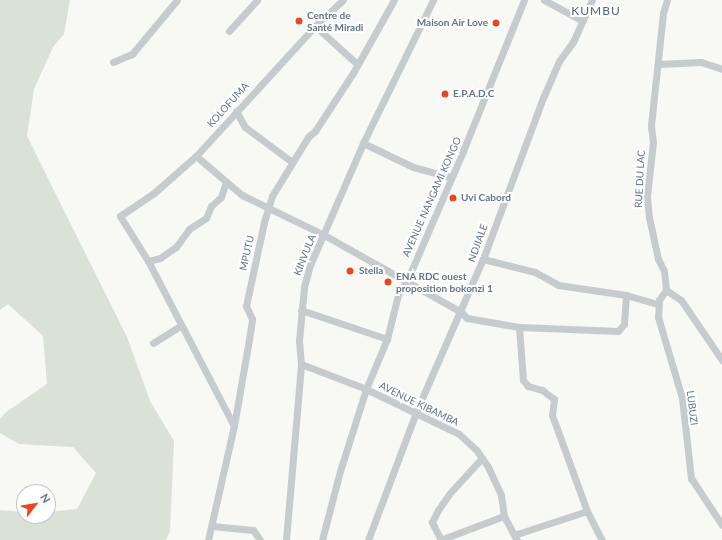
<!DOCTYPE html>
<html>
<head>
<meta charset="utf-8">
<style>
	body { margin:0 }
	#map { position:relative; width:722px; height:540px; overflow:hidden; background:#f8f8f5; font-family:Lato,sans-serif }
	div>[style] { position:absolute }
	.green>* { inset:0; background:#dae1d6 }
	.minor>* { height:7px; margin:-3.5px; padding:0 3.5px; transform-origin:3.5px; border-radius:3.5px; background:#c6cbce }
	.dots>* { width:11px; height:11px; translate:-50% -50%; box-sizing:border-box; border:2px solid #fff; border-radius:50% }
	span { translate:-50% -50%; white-space:nowrap; text-align:center; line-height:1.15; -webkit-text-stroke:4px #fff; paint-order:stroke }
	.poi-label { font-size:10px; color:#617683; font-weight:700 }
	.left { translate:0 -50%; text-align:left }
	.right { translate:-100% -50%; text-align:right }
	.street-label { font-size:10px; color:#617683 }
	.quarter-label { font-size:12px; color:#54636d; letter-spacing:1px }
	.north { position:absolute; left:16px; top:484px; width:40px; height:40px; box-sizing:border-box; background:#fff; border:1px solid #c0c8cd; border-radius:50%; rotate:59deg; font-size:11px; font-weight:700; line-height:16px; text-align:center; color:#617683 }
	.north::after { content:''; display:block; margin:auto; width:14px; height:18px; background:#ef441f; clip-path:polygon(50% 0,100% 100%,50% 72%,0 100%) }
</style>
</head>
<body>
<div id="map">
	<div class="green">
		<i style="clip-path:polygon(0 0,70px 0,64px 34px,53px 47px,34px 89px,27px 136px,127px 337px,150px 401px,174px 441px,170px 531px,166px 540px,0 540px,0 510px,24px 512px,24px 516px,48px 516px,48px 512px,77px 509px,96px 473px,73px 447px,19px 444px,0 433px,0 419px,6px 412px,47px 384px,43px 336px,8px 304px,0 310px)"></i>
	</div>
	<div class="minor">
		<i style="left:544px;top:0;width:44px;rotate:28.3deg"></i>
		<i style="left:667px;top:0;width:14px;rotate:107deg"></i>
		<i style="left:663px;top:13px;width:114px;rotate:96.1deg"></i>
		<i style="left:651px;top:126px;width:16px;rotate:83deg"></i>
		<i style="left:653px;top:142px;width:54px;rotate:96.3deg"></i>
		<i style="left:647px;top:196px;width:21px;rotate:85deg"></i>
		<i style="left:649px;top:217px;width:43px;rotate:77.9deg"></i>
		<i style="left:658px;top:259px;width:13px;rotate:63deg"></i>
		<i style="left:664px;top:271px;width:19px;rotate:84deg"></i>
		<i style="left:666px;top:290px;width:18px;rotate:34deg"></i>
		<i style="left:681px;top:300px;width:73px;rotate:55.7deg"></i>
		<i style="left:315px;top:26px;width:57px;rotate:42.1deg"></i>
		<i style="left:229px;top:31px;width:42px;rotate:-47.9deg"></i>
		<i style="left:113px;top:62px;width:21px;rotate:-23deg"></i>
		<i style="left:132px;top:54px;width:70px;rotate:-50.2deg"></i>
		<i style="left:658px;top:64px;width:43px;rotate:-2.7deg"></i>
		<i style="left:701px;top:62px;width:22px;rotate:18deg"></i>
		<i style="left:236px;top:111px;width:18px;rotate:61deg"></i>
		<i style="left:245px;top:127px;width:59px;rotate:36.7deg"></i>
		<i style="left:363px;top:143px;width:55px;rotate:25.6deg"></i>
		<i style="left:413px;top:167px;width:38px;rotate:15deg"></i>
		<i style="left:196px;top:156px;width:60px;rotate:40.3deg"></i>
		<i style="left:242px;top:195px;width:91px;rotate:26deg"></i>
		<i style="left:324px;top:235px;width:157px;rotate:29.3deg"></i>
		<i style="left:461px;top:312px;width:8px;rotate:45deg"></i>
		<i style="left:467px;top:318px;width:53px;rotate:9.8deg"></i>
		<i style="left:519px;top:327px;width:99px;rotate:2.3deg"></i>
		<i style="left:618px;top:331px;width:9px;rotate:-49deg"></i>
		<i style="left:624px;top:324px;width:29px;rotate:-86deg"></i>
		<i style="left:483px;top:259px;width:54px;rotate:14deg"></i>
		<i style="left:535px;top:272px;width:26px;rotate:29deg"></i>
		<i style="left:558px;top:285px;width:69px;rotate:8.4deg"></i>
		<i style="left:626px;top:295px;width:33px;rotate:16deg"></i>
		<i style="left:148px;top:261px;width:12px;rotate:-14deg"></i>
		<i style="left:160px;top:258px;width:19px;rotate:-35deg"></i>
		<i style="left:176px;top:247px;width:22px;rotate:-54deg"></i>
		<i style="left:189px;top:229px;width:20px;rotate:-33deg"></i>
		<i style="left:206px;top:218px;width:13px;rotate:-67deg"></i>
		<i style="left:211px;top:206px;width:13px;rotate:-42deg"></i>
		<i style="left:221px;top:197px;width:16px;rotate:-72deg"></i>
		<i style="left:666px;top:290px;width:12px;rotate:125deg"></i>
		<i style="left:659px;top:300px;width:17px;rotate:93deg"></i>
		<i style="left:658px;top:317px;width:84px;rotate:73.5deg"></i>
		<i style="left:682px;top:398px;width:81px;rotate:83.6deg"></i>
		<i style="left:691px;top:478px;width:56px;rotate:56.6deg"></i>
		<i style="left:301px;top:310px;width:91px;rotate:18.6deg"></i>
		<i style="left:519px;top:327px;width:53px;rotate:85.7deg"></i>
		<i style="left:523px;top:380px;width:8px;rotate:50deg"></i>
		<i style="left:528px;top:386px;width:15px;rotate:16deg"></i>
		<i style="left:542px;top:390px;width:15px;rotate:37deg"></i>
		<i style="left:554px;top:399px;width:16px;rotate:97deg"></i>
		<i style="left:552px;top:415px;width:102px;rotate:70deg"></i>
		<i style="left:587px;top:511px;width:33px;rotate:63deg"></i>
		<i style="left:153px;top:343px;width:32px;rotate:-32deg"></i>
		<i style="left:301px;top:364px;width:70px;rotate:21deg"></i>
		<i style="left:366px;top:389px;width:103px;rotate:25.8deg"></i>
		<i style="left:459px;top:434px;width:25px;rotate:43deg"></i>
		<i style="left:477px;top:451px;width:19px;rotate:55deg"></i>
		<i style="left:488px;top:467px;width:31px;rotate:65deg"></i>
		<i style="left:501px;top:495px;width:21px;rotate:82deg"></i>
		<i style="left:504px;top:516px;width:27px;rotate:62deg"></i>
		<i style="left:234px;top:426px;width:186px;rotate:-117.5deg"></i>
		<i style="left:148px;top:261px;width:53px;rotate:-121.9deg"></i>
		<i style="left:120px;top:216px;width:41px;rotate:-34.1deg"></i>
		<i style="left:154px;top:193px;width:56px;rotate:-41.4deg"></i>
		<i style="left:196px;top:156px;width:176px;rotate:-47.5deg"></i>
		<i style="left:315px;top:26px;width:38px;rotate:-43deg"></i>
		<i style="left:212px;top:526px;width:41px;rotate:5.6deg"></i>
		<i style="left:253px;top:530px;width:12px;rotate:55deg"></i>
		<i style="left:514px;top:535px;width:77px;rotate:-18.2deg"></i>
		<i style="left:440px;top:538px;width:18px;rotate:-117deg"></i>
		<i style="left:432px;top:522px;width:13px;rotate:-63deg"></i>
		<i style="left:438px;top:510px;width:19px;rotate:-55deg"></i>
		<i style="left:449px;top:494px;width:49px;rotate:-47.5deg"></i>
		<i style="left:208px;top:540px;width:117px;rotate:-77.2deg"></i>
		<i style="left:234px;top:426px;width:88px;rotate:-80.2deg"></i>
		<i style="left:249px;top:339px;width:20px;rotate:-81deg"></i>
		<i style="left:252px;top:319px;width:14px;rotate:-115deg"></i>
		<i style="left:246px;top:306px;width:86px;rotate:-77.9deg"></i>
		<i style="left:264px;top:222px;width:27px;rotate:-73deg"></i>
		<i style="left:272px;top:196px;width:69px;rotate:-58.6deg"></i>
		<i style="left:308px;top:137px;width:9px;rotate:-41deg"></i>
		<i style="left:315px;top:131px;width:69px;rotate:-56.8deg"></i>
		<i style="left:353px;top:73px;width:84px;rotate:-60.7deg"></i>
		<i style="left:286px;top:540px;width:177px;rotate:-85.1deg"></i>
		<i style="left:301px;top:364px;width:23px;rotate:-95deg"></i>
		<i style="left:299px;top:341px;width:54px;rotate:-84.7deg"></i>
		<i style="left:304px;top:287px;width:23px;rotate:-75deg"></i>
		<i style="left:310px;top:265px;width:133px;rotate:-66.5deg"></i>
		<i style="left:363px;top:143px;width:159px;rotate:-63.9deg"></i>
		<i style="left:322px;top:540px;width:71px;rotate:-75.4deg"></i>
		<i style="left:340px;top:471px;width:86px;rotate:-72.4deg"></i>
		<i style="left:366px;top:389px;width:54px;rotate:-67.2deg"></i>
		<i style="left:387px;top:339px;width:49px;rotate:-76deg"></i>
		<i style="left:399px;top:291px;width:11px;rotate:-49deg"></i>
		<i style="left:406px;top:283px;width:144px;rotate:-66.6deg"></i>
		<i style="left:463px;top:151px;width:163px;rotate:-68deg"></i>
		<i style="left:368px;top:540px;width:137px;rotate:-69.4deg"></i>
		<i style="left:416px;top:412px;width:167px;rotate:-66.4deg"></i>
		<i style="left:483px;top:259px;width:172px;rotate:-69.6deg"></i>
		<i style="left:543px;top:98px;width:40px;rotate:-66.6deg"></i>
		<i style="left:559px;top:61px;width:24px;rotate:-54deg"></i>
		<i style="left:573px;top:42px;width:46px;rotate:-65.7deg"></i>
		<i style="left:440px;top:540px;width:68px;rotate:-20.6deg"></i>
	</div>
	<div class="dots">
		<i style="left:299px;top:21px;background:#ef441f"></i>
		<i style="left:496px;top:23px;background:#ef441f"></i>
		<i style="left:445px;top:94px;background:#ef441f"></i>
		<i style="left:453px;top:198px;background:#ef441f"></i>
		<i style="left:350px;top:271px;background:#ef441f"></i>
		<i style="left:388px;top:282px;background:#ef441f"></i>
	</div>
	<div class="poi-label">
		<span class="left" style="left:307px;top:21px">Centre de<br>Santé Miradi</span>
		<span class="right" style="left:488px;top:23px">Maison Air Love</span>
		<span class="left" style="left:453px;top:94px">E.P.A.D.C</span>
		<span class="left" style="left:461px;top:198px">Uvi Cabord</span>
		<span class="left" style="left:359px;top:271px">Stella</span>
		<span class="left" style="left:396px;top:282px">ENA RDC ouest<br>proposition bokonzi 1</span>
	</div>
	<div class="street-label">
		<span style="left:228px;top:105px;rotate:-48deg">KOLOFUMA</span>
		<span style="left:640px;top:179px;rotate:-87deg">RUE DU LAC</span>
		<span style="left:432px;top:197px;rotate:-66deg">AVENUE NANGAMI KONGO</span>
		<span style="left:478px;top:243px;rotate:-70deg">NDJIALE</span>
		<span style="left:247px;top:253px;rotate:-77deg">MPUTU</span>
		<span style="left:305px;top:255px;rotate:-68deg">KINVULA</span>
		<span style="left:419px;top:404px;rotate:26deg">AVENUE KIBAMBA</span>
		<span style="left:692px;top:408px;rotate:83deg">LUBUZI</span>
	</div>
	<div class="quarter-label">
		<span style="left:596px;top:11px">KUMBU</span>
	</div>
	<div class="north">N</div>
</div>
</body>
</html>
